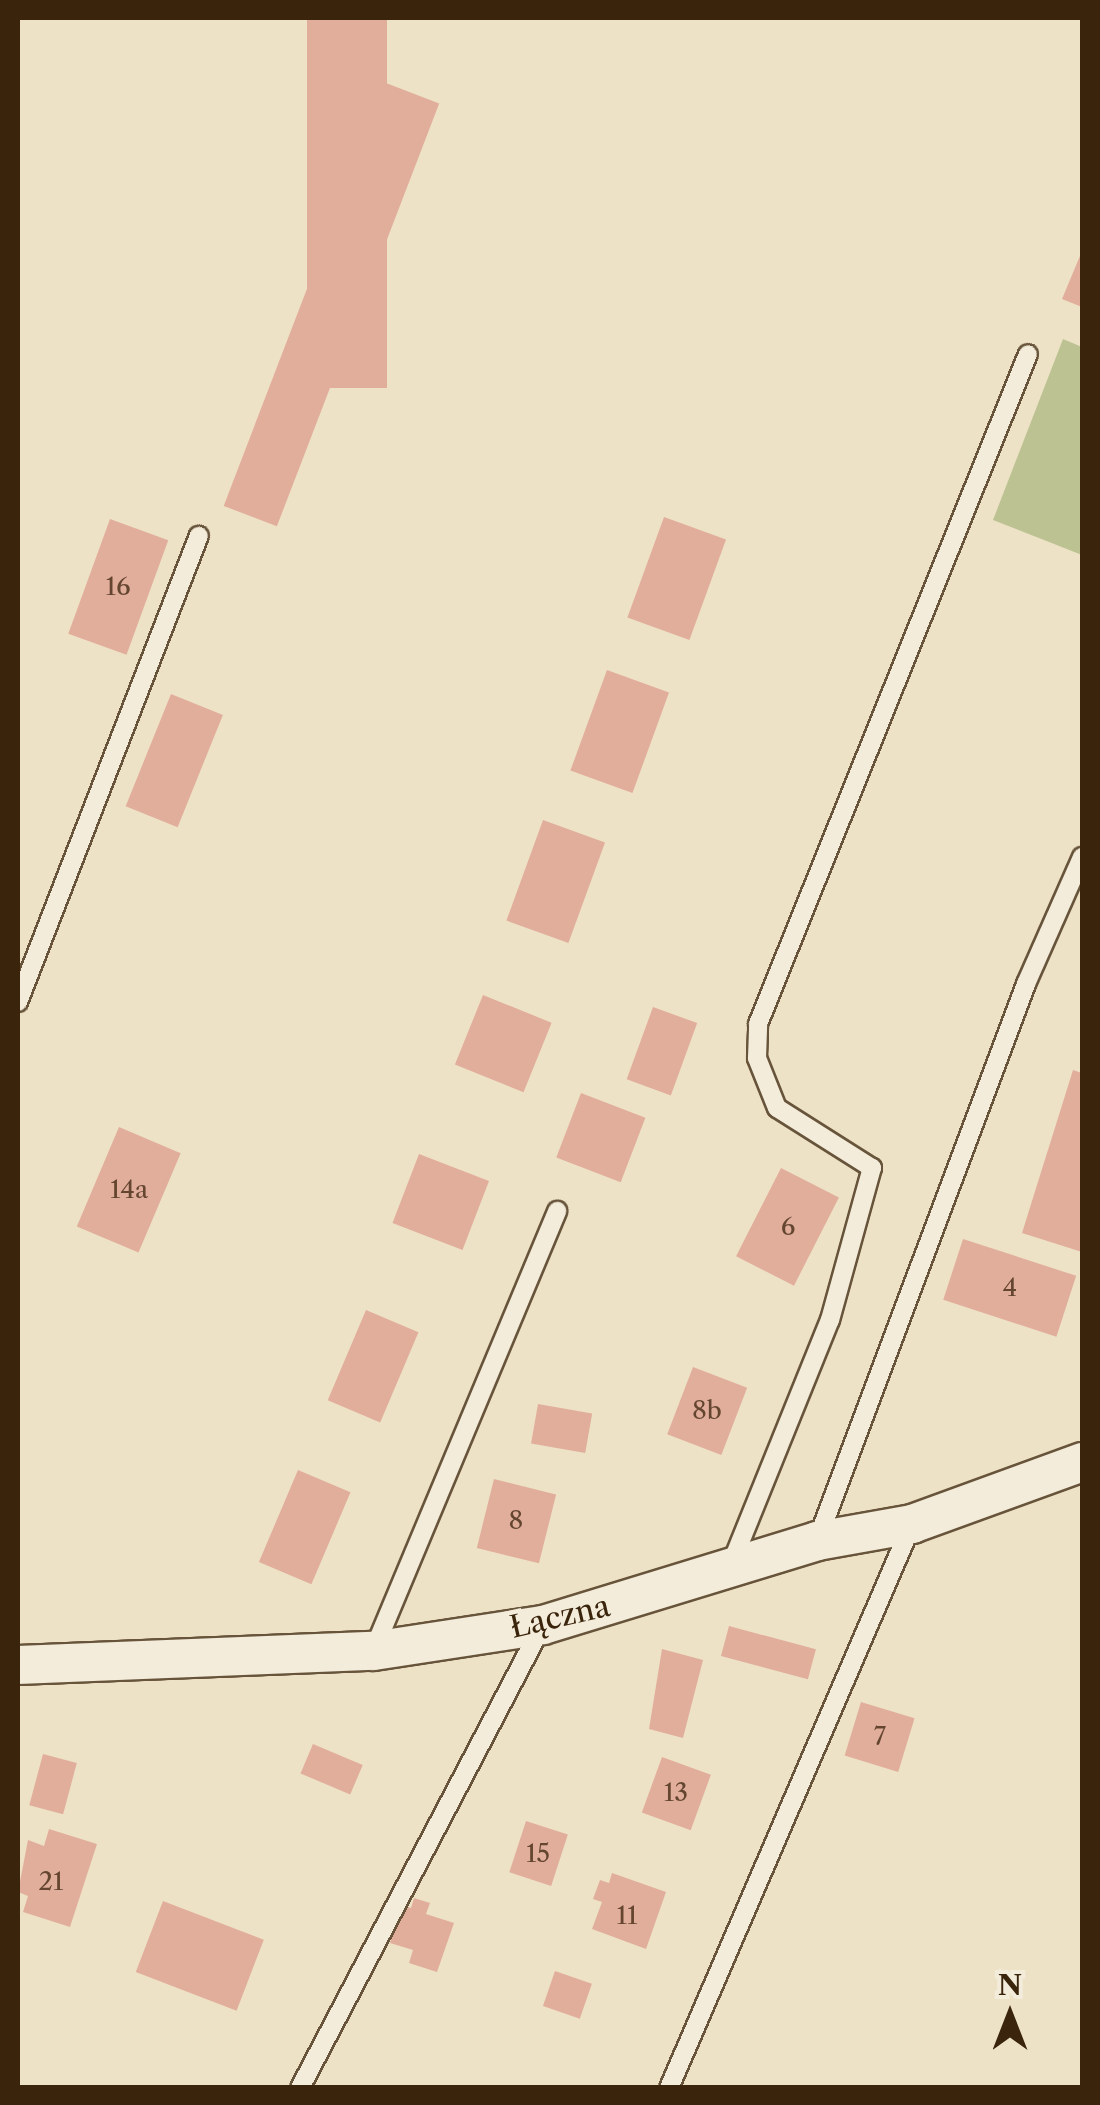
<!DOCTYPE html>
<html>
<head>
<meta charset="utf-8">
<style>
	body { margin:0 }
	#map { position:relative; width:1100px; height:2105px; overflow:hidden; background:#ede2c6; font-family:"Libre Caslon Text",serif }
	div>[style] { position:absolute }
	.green>* { inset:0; background:#bdc292 }
	.building>* { inset:0; background:#e2ae9c; transform-origin:0 0 }
	.roads { filter:drop-shadow(2px 0 #67543a) drop-shadow(-2px 0 #67543a) drop-shadow(0 2px #67543a) drop-shadow(0 -2px #67543a) }
	.service>* { height:18px; margin:-9px; padding:0 9px; transform-origin:9px; border-radius:9px; background:#f3ecda }
	.minor>* { height:38px; margin:-19px; padding:0 19px; transform-origin:19px; border-radius:19px; background:#f3ecda }
	span { translate:-50% -50%; white-space:nowrap; text-align:center; line-height:1.15; -webkit-text-stroke:9px #f3ecda; paint-order:stroke }
	.number-label { font-size:25px; color:#644630 }
	.number-label span { -webkit-text-stroke-width:0 }
	.street-label { font-size:30px; color:#3a240c }
	.frame { position:absolute; inset:0; border:20px solid #3a240c; pointer-events:none }
	.north { position:absolute; left:960px; top:1965px; width:100px; height:100px; -webkit-text-stroke:8px #f3ecda; paint-order:stroke; rotate:0deg; font-size:28px; font-weight:700; line-height:40px; text-align:center; color:#3a240c }
	.north::after { content:''; display:block; margin:auto; width:35px; height:45px; background:#3a240c; clip-path:polygon(50% 0,100% 100%,50% 72%,0 100%) }
</style>
</head>
<body>
<div id="map">
	<div class="green">
		<i style="clip-path:polygon(1063px 339px,1082px 347px,1082px 555px,993px 520px)"></i>
	</div>
	<div class="building">
		<i style="left:307px;top:18px;width:80px;height:370px"></i>
		<i style="left:386px;top:83px;width:57px;height:453px;rotate:21deg"></i>
		<i style="clip-path:polygon(1082px 251px,1082px 307px,1062px 299px)"></i>
		<i style="left:664px;top:517px;width:66px;height:107px;rotate:20deg"></i>
		<i style="left:110px;top:519px;width:62px;height:122px;rotate:20deg"></i>
		<i style="left:607px;top:670px;width:66px;height:107px;rotate:20deg"></i>
		<i style="left:171px;top:694px;width:56px;height:121px;rotate:22deg"></i>
		<i style="left:543px;top:820px;width:66px;height:107px;rotate:20deg"></i>
		<i style="left:483px;top:995px;width:74px;height:75px;rotate:22deg"></i>
		<i style="left:653px;top:1007px;width:47px;height:77px;rotate:20deg"></i>
		<i style="clip-path:polygon(1073px 1070px,1082px 1073px,1082px 1252px,1022px 1233px)"></i>
		<i style="left:581px;top:1093px;width:69px;height:69px;rotate:21deg"></i>
		<i style="left:119px;top:1127px;width:67px;height:108px;rotate:23deg"></i>
		<i style="left:419px;top:1154px;width:75px;height:74px;rotate:21deg"></i>
		<i style="left:781px;top:1168px;width:65px;height:99px;rotate:27deg"></i>
		<i style="left:963px;top:1239px;width:119px;height:64px;rotate:18deg"></i>
		<i style="left:366px;top:1310px;width:57px;height:98px;rotate:23deg"></i>
		<i style="left:693px;top:1367px;width:58px;height:72px;rotate:21deg"></i>
		<i style="left:538px;top:1404px;width:55px;height:40px;rotate:10deg"></i>
		<i style="left:298px;top:1470px;width:57px;height:100px;rotate:23deg"></i>
		<i style="left:494px;top:1479px;width:64px;height:71px;rotate:14deg"></i>
		<i style="left:729px;top:1626px;width:90px;height:31px;rotate:15deg"></i>
		<i style="clip-path:polygon(662px 1649px,703px 1660px,683px 1738px,649px 1729px)"></i>
		<i style="left:861px;top:1702px;width:56px;height:56px;rotate:17deg"></i>
		<i style="left:313px;top:1744px;width:54px;height:32px;rotate:23deg"></i>
		<i style="left:43px;top:1754px;width:35px;height:53px;rotate:15deg"></i>
		<i style="left:662px;top:1757px;width:52px;height:59px;rotate:20deg"></i>
		<i style="left:526px;top:1821px;width:44px;height:54px;rotate:18deg"></i>
		<i style="clip-path:polygon(49px 1829px,97px 1844px,70px 1927px,23px 1912px,28px 1896px,18px 1892px,28px 1840px,44px 1846px)"></i>
		<i style="clip-path:polygon(612px 1873px,666px 1892px,646px 1949px,592px 1929px,602px 1902px,593px 1899px,600px 1880px,609px 1883px)"></i>
		<i style="clip-path:polygon(414px 1898px,430px 1903px,426px 1914px,454px 1923px,437px 1972px,409px 1963px,413px 1950px,390px 1943px,402px 1905px,411px 1908px)"></i>
		<i style="left:163px;top:1901px;width:108px;height:76px;rotate:21deg"></i>
		<i style="left:555px;top:1971px;width:39px;height:37px;rotate:19deg"></i>
	</div>
	<div class="roads">
		<div class="service">
			<i style="left:18px;top:1002px;width:500px;rotate:-68.8deg"></i>
			<i style="left:817px;top:1541px;width:595px;rotate:-69.43deg"></i>
			<i style="left:1026px;top:984px;width:139px;rotate:-66.2deg"></i>
			<i style="left:730px;top:1567px;width:266px;rotate:-68deg"></i>
			<i style="left:830px;top:1320px;width:158px;rotate:-74.6deg"></i>
			<i style="left:872px;top:1168px;width:112px;rotate:-147.7deg"></i>
			<i style="left:777px;top:1108px;width:54px;rotate:-111.8deg"></i>
			<i style="left:757px;top:1058px;width:34px;rotate:-88deg"></i>
			<i style="left:758px;top:1024px;width:722px;rotate:-68.05deg"></i>
			<i style="left:374px;top:1649px;width:475px;rotate:-67.3deg"></i>
			<i style="left:300px;top:2088px;width:519px;rotate:-62.35deg"></i>
			<i style="left:669px;top:2088px;width:614px;rotate:-66.69deg"></i>
		</div>
		<div class="minor">
			<i style="left:18px;top:1665px;width:355px;rotate:-2.3deg"></i>
			<i style="left:373px;top:1651px;width:172px;rotate:-8.7deg"></i>
			<i style="left:543px;top:1625px;width:287px;rotate:-17deg"></i>
			<i style="left:817px;top:1541px;width:97px;rotate:-10.1deg"></i>
			<i style="left:912px;top:1524px;width:181px;rotate:-20deg"></i>
		</div>
	</div>
	<div class="number-label">
		<span style="left:118px;top:587px">16</span>
		<span style="left:129px;top:1190px">14a</span>
		<span style="left:788px;top:1227px">6</span>
		<span style="left:1010px;top:1288px">4</span>
		<span style="left:707px;top:1411px">8b</span>
		<span style="left:516px;top:1521px">8</span>
		<span style="left:880px;top:1737px">7</span>
		<span style="left:676px;top:1793px">13</span>
		<span style="left:538px;top:1854px">15</span>
		<span style="left:51px;top:1882px">21</span>
		<span style="left:627px;top:1916px">11</span>
	</div>
	<div class="street-label">
		<span style="left:560px;top:1617px;rotate:-13deg">Łączna</span>
	</div>
	<div class="frame"></div>
	<div class="north">N</div>
</div>
</body>
</html>
